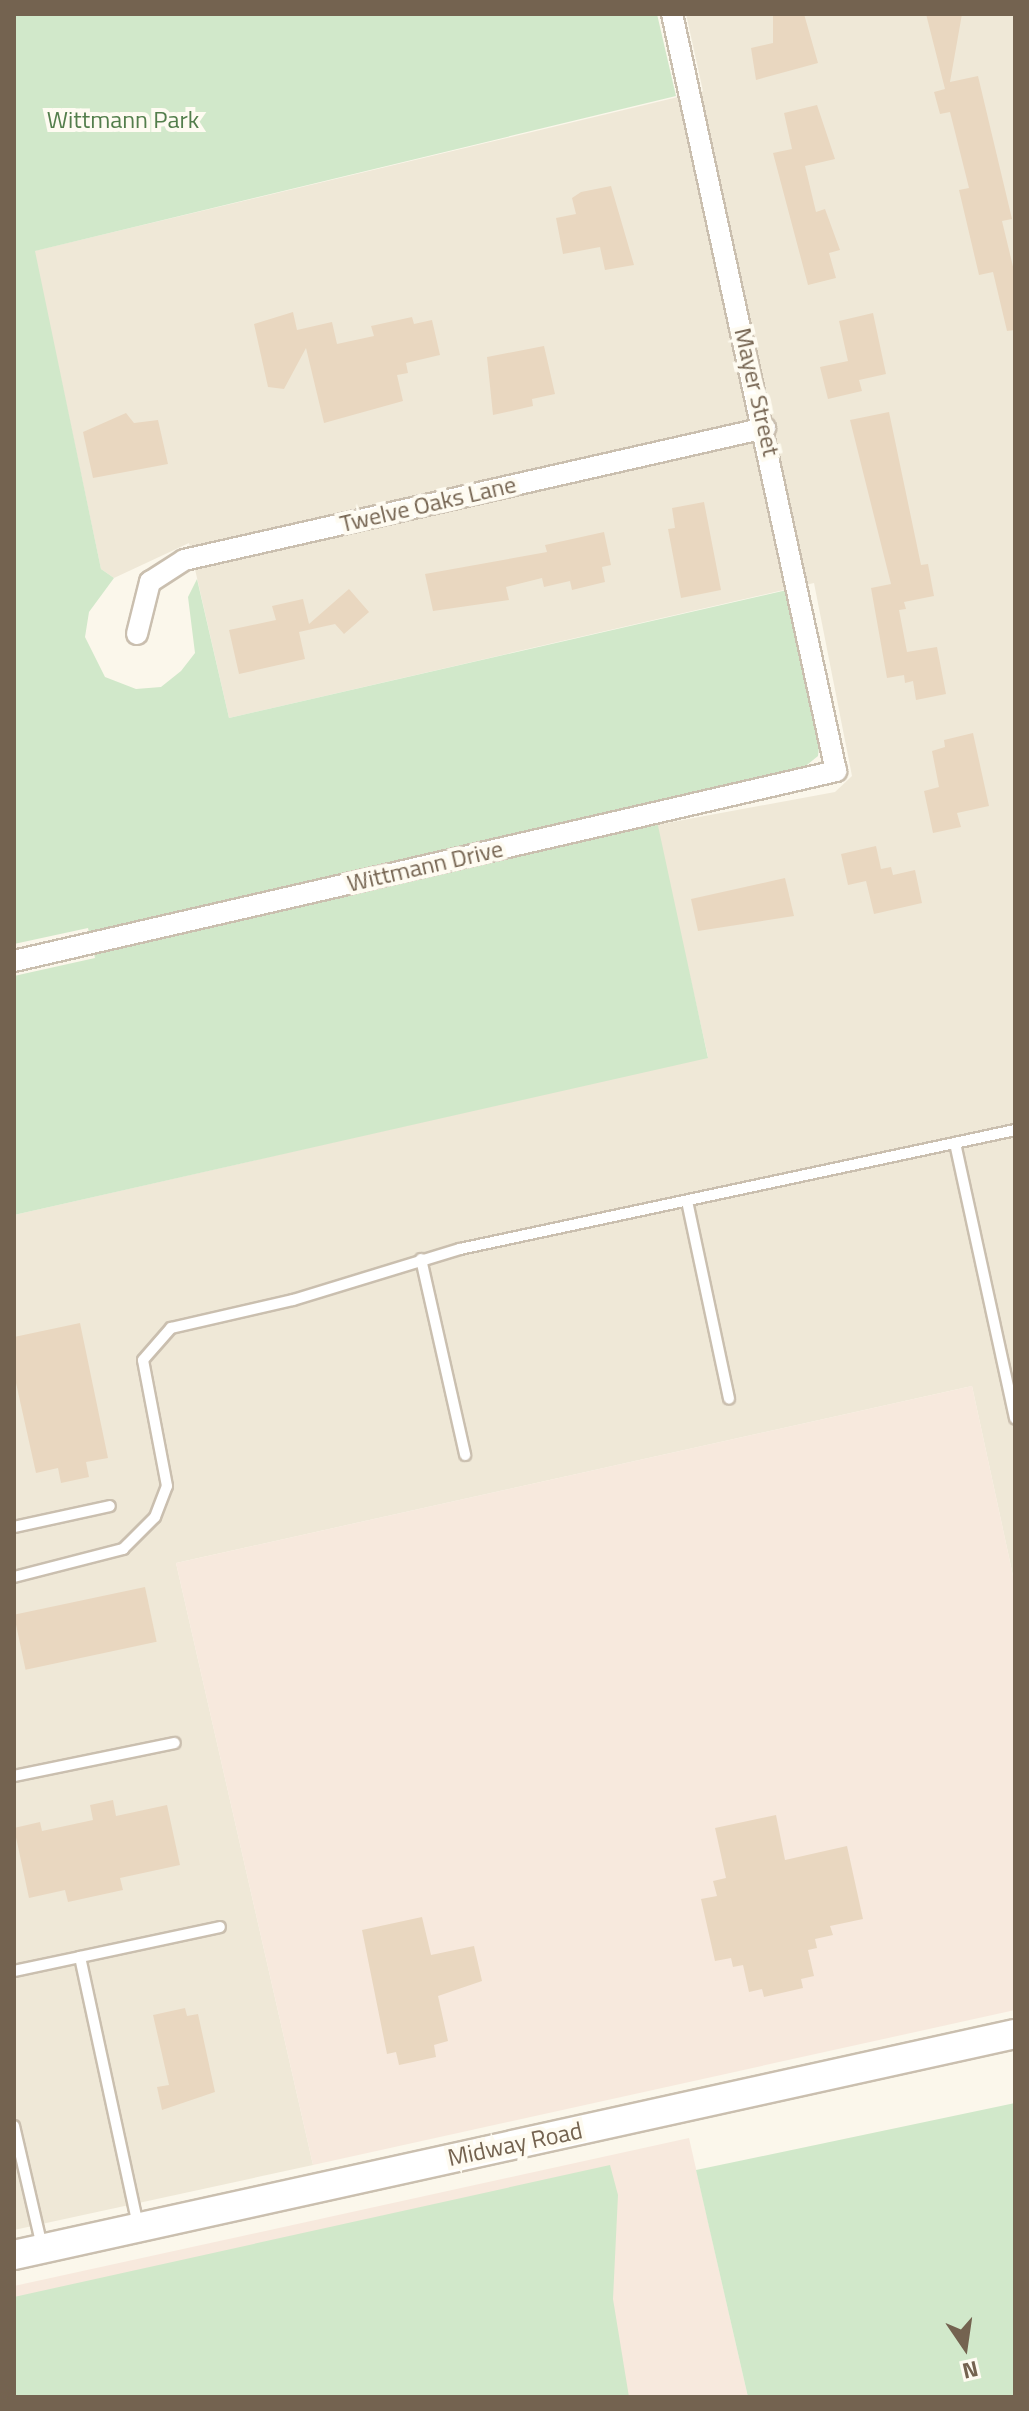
<!DOCTYPE html>
<html>
<head>
<meta charset="utf-8">
<style>
	body { margin:0 }
	#map { position:relative; width:1029px; height:2411px; overflow:hidden; background:#fbf7eb; font-family:"Titillium Web",sans-serif }
	div>[style] { position:absolute }
	.residential>* { inset:0; background:#efe8d7 }
	.commercial>* { inset:0; background:#f7e9dd }
	.green>* { inset:0; background:#d1e8ca }
	.building>* { inset:0; background:#e9d7c0; transform-origin:0 0 }
	.roads { filter:drop-shadow(2px 0 #cabfaf) drop-shadow(-2px 0 #cabfaf) drop-shadow(0 2px #cabfaf) drop-shadow(0 -2px #cabfaf) }
	.lane>* { height:10px; margin:-5px; padding:0 5px; transform-origin:5px; border-radius:5px; background:#fff }
	.street>* { height:20px; margin:-10px; padding:0 10px; transform-origin:10px; border-radius:10px; background:#fff }
	.secondary>* { height:28px; margin:-14px; padding:0 14px; transform-origin:14px; border-radius:14px; background:#fff }
	span { translate:-50% -50%; white-space:nowrap; text-align:center; line-height:1.15; -webkit-text-stroke:8px #fefbf1; paint-order:stroke }
	.park-label { font-size:24px; color:#537e4c }
	.street-label { font-size:24px; color:#746350 }
	.frame { position:absolute; inset:0; border:16px solid #746350; pointer-events:none }
	.north { position:absolute; left:925px; top:2307px; width:80px; height:80px; -webkit-text-stroke:6px #fefbf1; paint-order:stroke; rotate:167deg; font-size:22px; font-weight:700; line-height:32px; text-align:center; color:#746350 }
	.north::after { content:''; display:block; margin:auto; width:28px; height:36px; background:#746350; clip-path:polygon(50% 0,100% 100%,50% 72%,0 100%) }
</style>
</head>
<body>
<div id="map">
	<div class="residential">
		<i style="clip-path:polygon(686px 14px,1015px 14px,1015px 1585px,972px 1386px,176px 1563px,313px 2165px,14px 2230px,14px 1215px,708px 1057px,656px 825px,835px 792px,852px 776px,814px 583px,229px 718px,189px 543px,114px 578px,101px 569px,34px 251px,703px 91px)"></i>
	</div>
	<div class="commercial">
		<i style="clip-path:polygon(972px 1386px,1015px 1585px,1015px 2010px,313px 2165px,176px 1563px)"></i>
		<i style="clip-path:polygon(689px 2138px,748px 2397px,14px 2397px,14px 2286px)"></i>
	</div>
	<div class="green">
		<i style="clip-path:polygon(14px 14px,657px 14px,676px 96px,35px 251px,101px 569px,114px 578px,89px 612px,85px 637px,105px 677px,136px 689px,161px 687px,181px 671px,195px 653px,188px 597px,197px 579px,229px 718px,787px 590px,820px 738px,818px 756px,797px 773px,654px 807px,708px 1058px,14px 1215px,14px 976px,95px 958px,88px 928px,14px 944px)"></i>
		<i style="clip-path:polygon(1015px 2103px,1015px 2397px,748px 2397px,696px 2170px)"></i>
		<i style="clip-path:polygon(610px 2165px,618px 2195px,613px 2299px,629px 2397px,14px 2397px,14px 2297px)"></i>
	</div>
	<div class="building">
		<i style="clip-path:polygon(773px 14px,804px 14px,818px 63px,756px 80px,751px 48px,773px 43px)"></i>
		<i style="clip-path:polygon(926px 14px,962px 14px,950px 82px,978px 76px,1012px 219px,1002px 221px,1015px 275px,1015px 330px,1007px 331px,993px 272px,979px 275px,959px 190px,969px 188px,950px 112px,940px 114px,934px 92px,945px 89px)"></i>
		<i style="clip-path:polygon(817px 105px,835px 159px,805px 166px,816px 212px,825px 209px,840px 250px,829px 253px,836px 278px,808px 285px,773px 153px,792px 149px,784px 113px)"></i>
		<i style="clip-path:polygon(611px 186px,634px 265px,605px 270px,600px 247px,563px 254px,556px 218px,576px 214px,572px 198px,581px 192px)"></i>
		<i style="clip-path:polygon(293px 312px,297px 330px,332px 322px,337px 344px,374px 336px,371px 326px,412px 317px,414px 324px,432px 320px,440px 355px,406px 363px,408px 373px,397px 375px,403px 401px,324px 423px,306px 348px,284px 389px,268px 387px,254px 324px)"></i>
		<i style="clip-path:polygon(873px 313px,886px 374px,859px 380px,862px 391px,828px 399px,820px 367px,848px 361px,839px 321px)"></i>
		<i style="clip-path:polygon(544px 346px,555px 394px,532px 399px,533px 406px,493px 415px,487px 357px)"></i>
		<i style="clip-path:polygon(889px 412px,921px 565px,928px 564px,934px 596px,904px 602px,906px 609px,899px 610px,907px 652px,937px 647px,946px 694px,916px 700px,913px 681px,905px 683px,904px 675px,887px 678px,871px 588px,891px 584px,850px 420px)"></i>
		<i style="clip-path:polygon(126px 413px,134px 423px,158px 420px,168px 464px,93px 478px,83px 432px)"></i>
		<i style="clip-path:polygon(704px 502px,721px 590px,681px 598px,668px 529px,675px 528px,672px 508px)"></i>
		<i style="clip-path:polygon(604px 532px,611px 565px,602px 567px,605px 582px,572px 590px,570px 581px,544px 587px,542px 578px,506px 587px,509px 600px,433px 611px,425px 574px,547px 552px,545px 545px)"></i>
		<i style="clip-path:polygon(349px 589px,369px 612px,344px 634px,335px 624px,299px 632px,305px 659px,239px 674px,229px 630px,276px 620px,272px 606px,303px 599px,309px 624px)"></i>
		<i style="clip-path:polygon(973px 733px,989px 806px,957px 813px,961px 827px,933px 833px,924px 791px,939px 787px,932px 751px,945px 747px,944px 740px)"></i>
		<i style="clip-path:polygon(876px 846px,881px 869px,891px 867px,893px 875px,915px 870px,922px 903px,874px 914px,866px 881px,848px 885px,841px 854px)"></i>
		<i style="clip-path:polygon(785px 878px,794px 916px,698px 931px,691px 899px)"></i>
		<i style="clip-path:polygon(80px 1323px,108px 1458px,86px 1462px,89px 1477px,61px 1483px,58px 1468px,36px 1473px,14px 1374px,14px 1337px)"></i>
		<i style="left:145px;top:1587px;width:56px;height:134px;rotate:78deg"></i>
		<i style="clip-path:polygon(113px 1800px,116px 1816px,167px 1805px,180px 1865px,120px 1878px,123px 1890px,68px 1902px,65px 1890px,29px 1898px,14px 1828px,40px 1822px,42px 1831px,93px 1820px,90px 1805px)"></i>
		<i style="clip-path:polygon(776px 1815px,785px 1860px,847px 1846px,863px 1919px,830px 1926px,833px 1935px,815px 1939px,817px 1948px,808px 1950px,814px 1976px,801px 1979px,803px 1988px,764px 1997px,762px 1989px,749px 1992px,743px 1965px,733px 1967px,731px 1958px,715px 1961px,701px 1899px,717px 1896px,713px 1881px,726px 1878px,715px 1828px)"></i>
		<i style="clip-path:polygon(422px 1917px,431px 1955px,474px 1946px,482px 1981px,438px 1996px,448px 2041px,434px 2045px,436px 2057px,399px 2065px,396px 2052px,387px 2054px,362px 1930px)"></i>
		<i style="clip-path:polygon(185px 2008px,187px 2016px,198px 2014px,215px 2092px,162px 2110px,157px 2087px,169px 2085px,153px 2015px)"></i>
	</div>
	<div class="roads">
		<div class="lane">
			<i style="left:955px;top:1143px;width:282px;rotate:77.7deg"></i>
			<i style="left:687px;top:1201px;width:202px;rotate:78deg"></i>
			<i style="left:421px;top:1259px;width:201px;rotate:77.3deg"></i>
			<i style="left:14px;top:1527px;width:98px;rotate:-12.3deg"></i>
			<i style="left:14px;top:1577px;width:113px;rotate:-14.4deg"></i>
			<i style="left:123px;top:1549px;width:45px;rotate:-45deg"></i>
			<i style="left:155px;top:1517px;width:33px;rotate:-69deg"></i>
			<i style="left:167px;top:1486px;width:128px;rotate:-100.8deg"></i>
			<i style="left:143px;top:1360px;width:43px;rotate:-48.8deg"></i>
			<i style="left:171px;top:1328px;width:125px;rotate:-12.9deg"></i>
			<i style="left:293px;top:1300px;width:175px;rotate:-17deg"></i>
			<i style="left:460px;top:1249px;width:568px;rotate:-12.1deg"></i>
			<i style="left:14px;top:1776px;width:164px;rotate:-11.6deg"></i>
			<i style="left:80px;top:1957px;width:143px;rotate:-12.1deg"></i>
			<i style="left:14px;top:1971px;width:67px;rotate:-12deg"></i>
			<i style="left:80px;top:1957px;width:274px;rotate:77.8deg"></i>
			<i style="left:14px;top:2126px;width:123px;rotate:76.9deg"></i>
		</div>
		<div class="street">
			<i style="left:137px;top:634px;width:54px;rotate:-76deg"></i>
			<i style="left:150px;top:582px;width:40px;rotate:-32.9deg"></i>
			<i style="left:184px;top:560px;width:596px;rotate:-12.8deg"></i>
			<i style="left:14px;top:961px;width:844px;rotate:-13.01deg"></i>
			<i style="left:836px;top:771px;width:775px;rotate:-102.22deg"></i>
		</div>
		<div class="secondary">
			<i style="left:14px;top:2255px;width:1025px;rotate:-12.45deg"></i>
		</div>
	</div>
	<div class="park-label">
		<span style="left:123px;top:120px">Wittmann Park</span>
	</div>
	<div class="street-label">
		<span style="left:757px;top:392px;rotate:77deg">Mayer Street</span>
		<span style="left:428px;top:504px;rotate:-13deg">Twelve Oaks Lane</span>
		<span style="left:425px;top:866px;rotate:-13deg">Wittmann Drive</span>
		<span style="left:515px;top:2144px;rotate:-12deg">Midway Road</span>
	</div>
	<div class="frame"></div>
	<div class="north">N</div>
</div>
</body>
</html>
